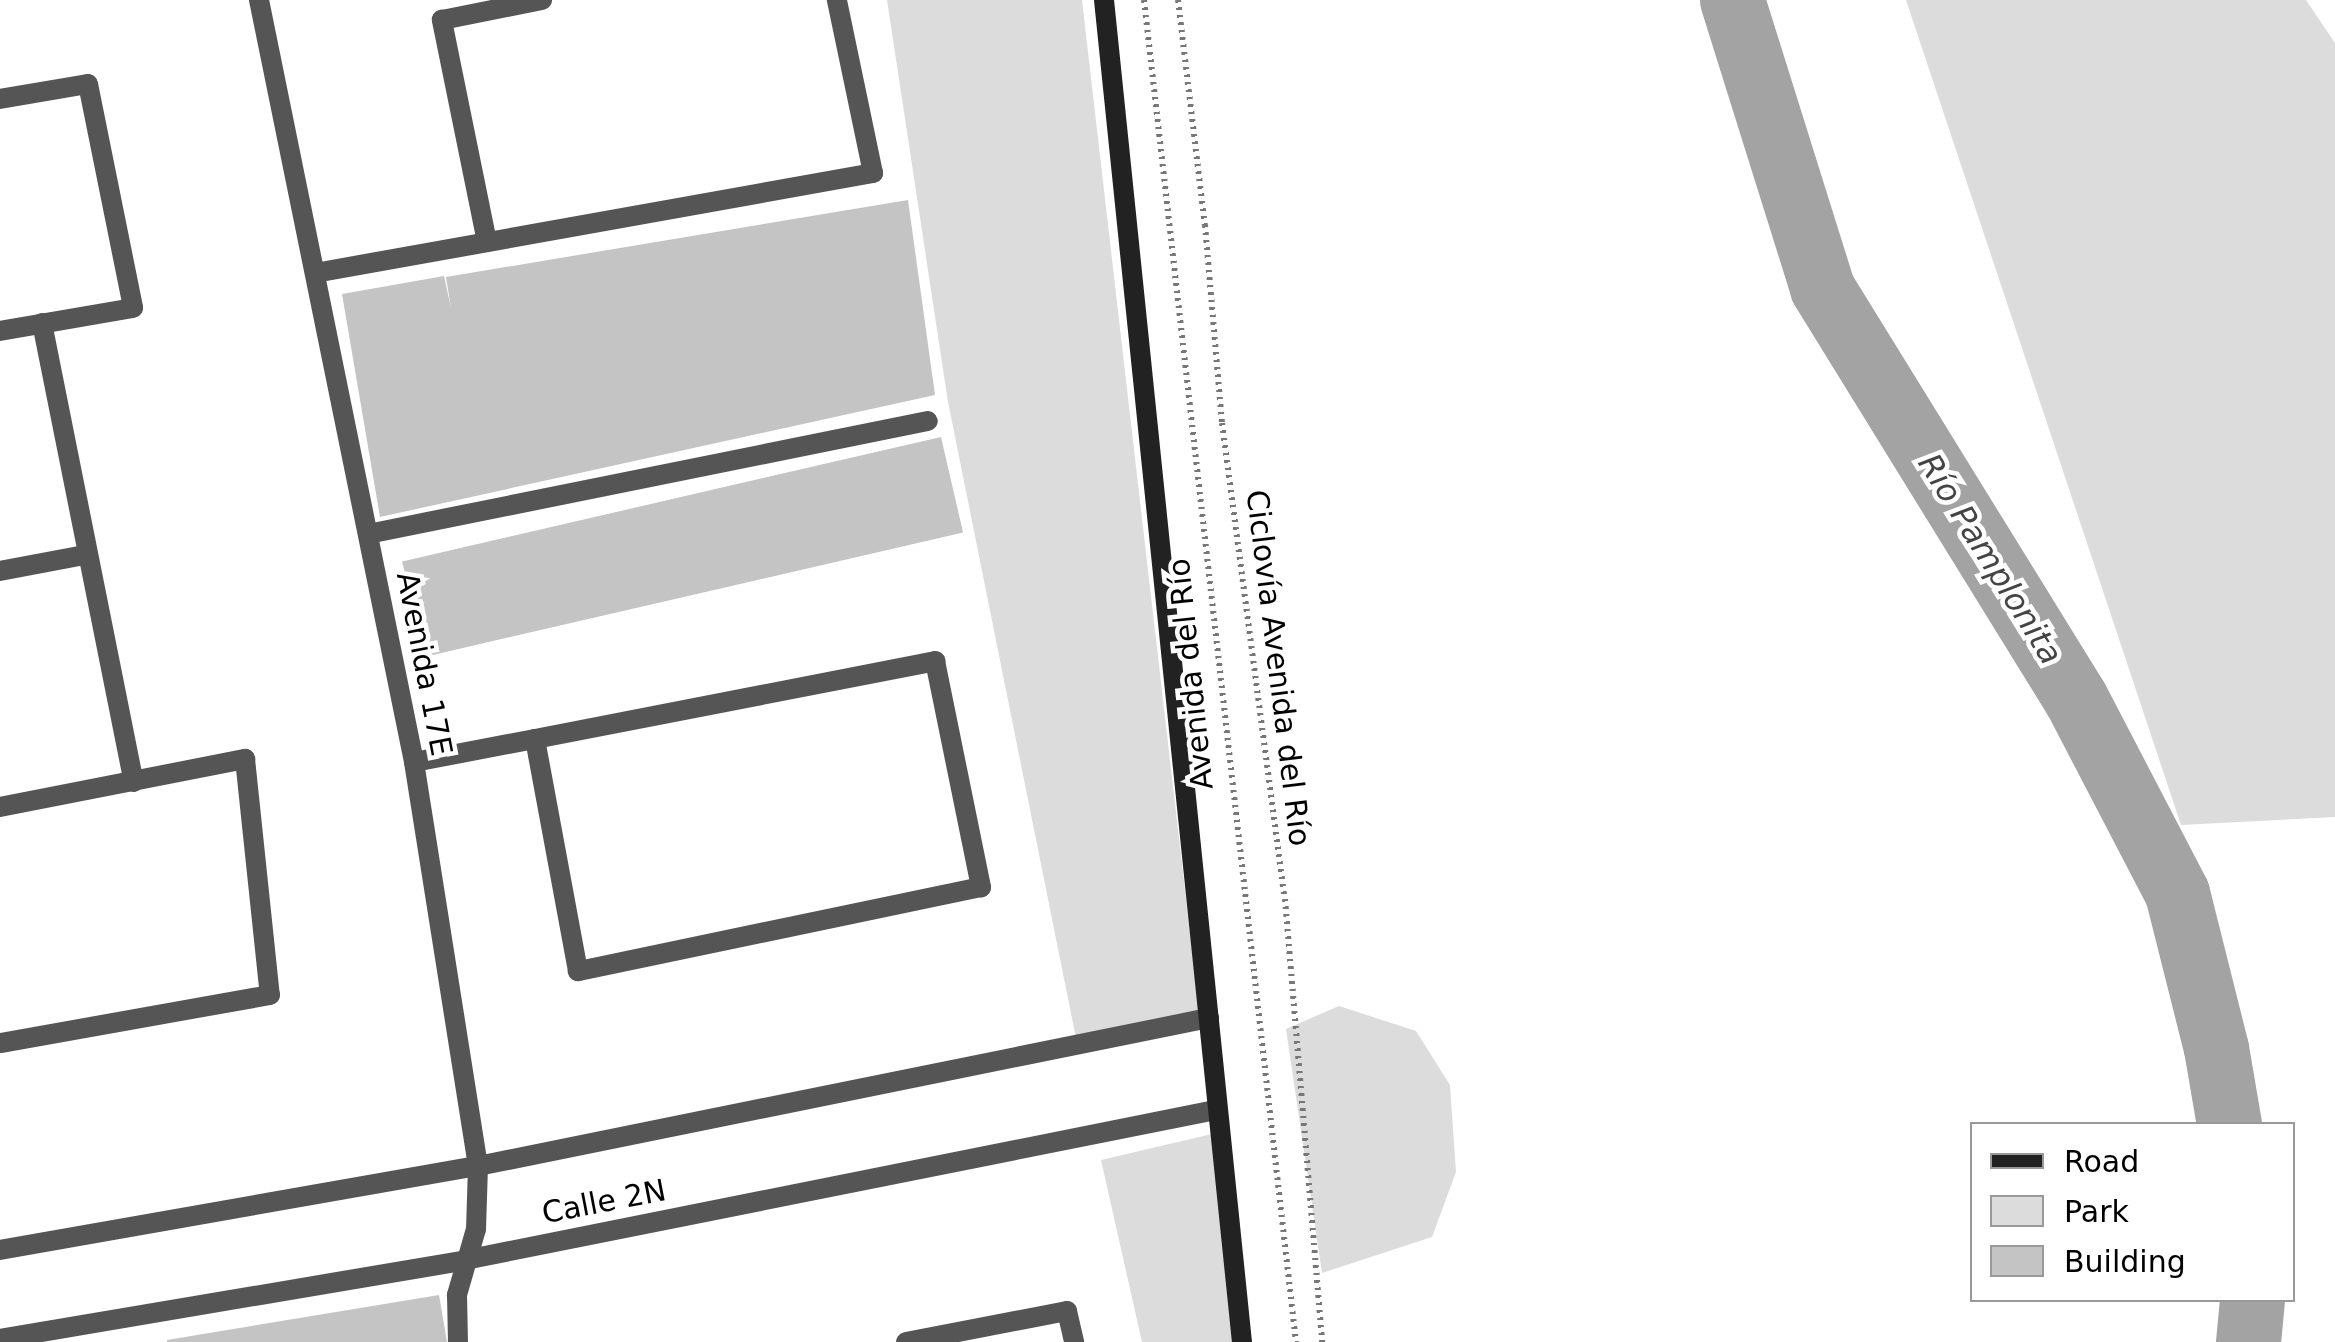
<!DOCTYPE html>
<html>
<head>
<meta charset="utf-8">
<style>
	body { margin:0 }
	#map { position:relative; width:2335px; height:1342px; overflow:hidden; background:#fff; font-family:"DejaVu Sans",sans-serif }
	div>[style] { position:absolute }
	.green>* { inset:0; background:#dcdcdc }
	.river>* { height:65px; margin:-32.5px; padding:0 32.5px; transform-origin:32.5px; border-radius:32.5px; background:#a3a3a3 }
	.building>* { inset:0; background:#c4c4c4; transform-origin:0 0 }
	.path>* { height:6px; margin-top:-3px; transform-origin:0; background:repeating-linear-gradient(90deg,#777 0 2.5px,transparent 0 7.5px) }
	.street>* { height:20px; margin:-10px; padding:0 10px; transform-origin:10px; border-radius:10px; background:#555 }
	.secondary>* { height:20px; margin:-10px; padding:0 10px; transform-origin:10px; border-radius:10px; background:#222 }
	span { translate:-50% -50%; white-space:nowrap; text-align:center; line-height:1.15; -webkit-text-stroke:9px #fff; paint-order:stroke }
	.street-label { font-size:30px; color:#000 }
	.water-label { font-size:32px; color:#444; font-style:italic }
	.legend { position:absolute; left:1970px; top:1122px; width:325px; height:180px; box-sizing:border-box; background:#fff; border:2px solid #999; margin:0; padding:12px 18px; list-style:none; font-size:30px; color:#000 }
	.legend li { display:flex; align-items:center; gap:20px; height:50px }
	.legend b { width:50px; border:2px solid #999 }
</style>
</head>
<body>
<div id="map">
	<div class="green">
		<i style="clip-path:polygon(887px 0,1082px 0,1199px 1011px,1076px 1038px,948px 402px)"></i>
		<i style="clip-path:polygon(1906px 0,2306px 0,2335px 43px,2335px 817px,2181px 825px)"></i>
		<i style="clip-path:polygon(1339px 1006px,1416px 1031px,1450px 1085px,1456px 1172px,1432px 1237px,1322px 1273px,1286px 1029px)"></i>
		<i style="clip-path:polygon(1212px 1134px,1235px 1342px,1142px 1342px,1101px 1160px)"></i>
	</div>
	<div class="river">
		<i style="left:1732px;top:0;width:302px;rotate:72.6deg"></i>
		<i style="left:1822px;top:288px;width:483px;rotate:58.3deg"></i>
		<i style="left:2076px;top:699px;width:219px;rotate:62.5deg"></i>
		<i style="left:2177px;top:893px;width:160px;rotate:75.9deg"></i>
		<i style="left:2216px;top:1048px;width:77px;rotate:80.3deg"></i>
		<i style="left:2248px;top:1342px;width:42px;rotate:-84.6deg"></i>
	</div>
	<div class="building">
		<i style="clip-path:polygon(908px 200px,935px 395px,380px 517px,342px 294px,444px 276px,451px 308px,446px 277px)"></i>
		<i style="left:941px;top:437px;width:98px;height:553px;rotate:77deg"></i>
		<i style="clip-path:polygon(439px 1295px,447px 1342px,167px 1342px,167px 1340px)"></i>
	</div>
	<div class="path">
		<i style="left:1144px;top:0;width:1351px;rotate:83.54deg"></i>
		<i style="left:1178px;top:0;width:227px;rotate:83.2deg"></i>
		<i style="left:1205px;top:225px;width:199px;rotate:85.1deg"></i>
		<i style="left:1222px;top:423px;width:480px;rotate:82.5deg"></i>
		<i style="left:1285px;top:899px;width:445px;rotate:85.2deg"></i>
	</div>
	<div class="street">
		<i style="left:259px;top:0;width:778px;rotate:78.5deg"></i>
		<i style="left:414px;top:762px;width:409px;rotate:81deg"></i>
		<i style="left:478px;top:1166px;width:63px;rotate:91.8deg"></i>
		<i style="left:476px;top:1229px;width:69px;rotate:106.1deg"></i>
		<i style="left:457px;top:1295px;width:47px;rotate:88.8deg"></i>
		<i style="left:0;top:99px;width:89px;rotate:-9.7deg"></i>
		<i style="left:88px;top:84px;width:228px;rotate:78.6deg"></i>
		<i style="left:133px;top:308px;width:135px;rotate:170.2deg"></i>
		<i style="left:487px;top:242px;width:227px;rotate:-101.5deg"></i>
		<i style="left:442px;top:20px;width:102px;rotate:-11.3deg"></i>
		<i style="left:315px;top:273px;width:567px;rotate:-10.16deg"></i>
		<i style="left:873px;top:173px;width:177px;rotate:-101.8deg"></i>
		<i style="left:42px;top:323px;width:468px;rotate:78.7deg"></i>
		<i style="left:368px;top:534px;width:571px;rotate:-11.41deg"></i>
		<i style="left:0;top:571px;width:86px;rotate:-10.7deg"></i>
		<i style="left:935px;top:661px;width:231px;rotate:78.5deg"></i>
		<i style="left:981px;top:887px;width:412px;rotate:168.2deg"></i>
		<i style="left:578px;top:971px;width:236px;rotate:-100.5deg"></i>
		<i style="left:535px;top:739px;width:408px;rotate:-11deg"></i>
		<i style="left:414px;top:762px;width:123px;rotate:-10.8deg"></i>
		<i style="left:0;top:807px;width:250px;rotate:-11.1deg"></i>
		<i style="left:245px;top:759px;width:237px;rotate:84deg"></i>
		<i style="left:270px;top:995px;width:274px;rotate:169.9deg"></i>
		<i style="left:0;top:1250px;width:485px;rotate:-10deg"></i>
		<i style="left:478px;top:1166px;width:746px;rotate:-11.45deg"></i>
		<i style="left:0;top:1339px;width:472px;rotate:-9.6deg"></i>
		<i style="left:465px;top:1260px;width:766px;rotate:-11.3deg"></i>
		<i style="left:906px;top:1342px;width:164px;rotate:-10.9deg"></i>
		<i style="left:1067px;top:1311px;width:32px;rotate:77deg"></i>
	</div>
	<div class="secondary">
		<i style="left:1104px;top:0;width:1349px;rotate:84.13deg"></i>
	</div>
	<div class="street-label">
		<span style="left:424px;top:664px;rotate:79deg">Avenida 17E</span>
		<span style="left:1278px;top:668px;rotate:83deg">Ciclovía Avenida del Río</span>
		<span style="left:1191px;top:674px;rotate:-96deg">Avenida del Río</span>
		<span style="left:604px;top:1202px;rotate:-11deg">Calle 2N</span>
	</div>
	<div class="water-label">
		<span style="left:1990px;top:559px;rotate:58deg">Río Pamplonita</span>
	</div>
	<ul class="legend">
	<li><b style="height:12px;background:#222"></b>Road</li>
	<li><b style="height:28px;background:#dcdcdc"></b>Park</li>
	<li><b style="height:28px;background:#c4c4c4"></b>Building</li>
	</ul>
</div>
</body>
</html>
